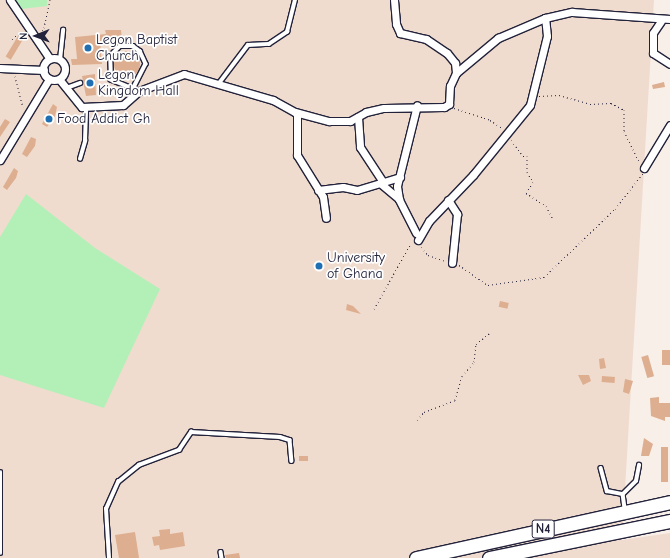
<!DOCTYPE html>
<html>
<head>
<meta charset="utf-8">
<style>
	body { margin:0 }
	#map { position:relative; width:670px; height:558px; overflow:hidden; background:#f8efe9; font-family:"Comic Neue",sans-serif }
	div>[style] { position:absolute }
	.built>* { inset:0; background:#f0dcce }
	.green>* { inset:0; background:#b2f0b7 }
	.building>* { inset:0; background:#ddae8f; transform-origin:0 0 }
	.round { border-radius:50% }
	.path>* { height:1px; margin-top:-0.5px; transform-origin:0; background:repeating-linear-gradient(90deg,#22223b 0 1px,transparent 0 4px) }
	.roads { filter:drop-shadow(1px 0 #22223b) drop-shadow(-1px 0 #22223b) drop-shadow(0 1px #22223b) drop-shadow(0 -1px #22223b) }
	.lane>* { height:3.5px; margin:-1.75px; padding:0 1.75px; transform-origin:1.75px; border-radius:1.75px; background:#fff }
	.street>* { height:7px; margin:-3.5px; padding:0 3.5px; transform-origin:3.5px; border-radius:3.5px; background:#fff }
	.street>.ring { margin:-3.5px; padding:0; box-sizing:content-box; background:none; border:7px solid #fff; border-radius:50% }
	.highway>* { height:13px; margin:-6.5px; padding:0 6.5px; transform-origin:6.5px; border-radius:6.5px; background:#fff }
	.dots>* { width:11px; height:11px; translate:-50% -50%; box-sizing:border-box; border:2px solid #fff; border-radius:50% }
	span { translate:-50% -50%; white-space:nowrap; text-align:center; line-height:1.15; -webkit-text-stroke:3.5px #fff; paint-order:stroke }
	.shield-label span { padding:1px 3px; background:#fff; border:1px solid; border-radius:3px; -webkit-text-stroke-width:0 }
	.shield-label { font-size:13px; color:#22223b; font-weight:700 }
	.poi-label { font-size:14px; color:#22223b }
	.left { translate:0 -50%; text-align:left }
	.north { position:absolute; left:16px; top:16px; width:40px; height:40px; -webkit-text-stroke:3px #fff; paint-order:stroke; rotate:269deg; font-size:11px; font-weight:700; line-height:16px; text-align:center; color:#22223b }
	.north::after { content:''; display:block; margin:auto; width:14px; height:18px; background:#22223b; clip-path:polygon(50% 0,100% 100%,50% 72%,0 100%) }
</style>
</head>
<body>
<div id="map">
	<div class="built">
		<i style="clip-path:polygon(0 0,654px 0,622px 540px,670px 533px,670px 558px,0 558px)"></i>
	</div>
	<div class="green">
		<i style="clip-path:polygon(15px 0,47px 0,47px 6px,21px 9px)"></i>
		<i style="clip-path:polygon(26px 194px,95px 248px,160px 289px,104px 408px,0 375px,0 237px)"></i>
	</div>
	<div class="building">
		<i style="clip-path:polygon(105px 30px,121px 30px,122px 40px,100px 41px,102px 64px,72px 65px,71px 59px,77px 59px,75px 37px,106px 34px)"></i>
		<i style="left:18px;top:36px;width:6px;height:24px;rotate:31deg"></i>
		<i class="round" style="left:114px;top:51px;width:26px;height:26px"></i>
		<i style="clip-path:polygon(95px 74px,96px 95px,86px 96px,82px 76px)"></i>
		<i style="clip-path:polygon(664px 82px,665px 87px,653px 89px,652px 85px)"></i>
		<i style="clip-path:polygon(53px 104px,57px 107px,55px 116px,47px 127px,42px 124px)"></i>
		<i style="clip-path:polygon(5px 119px,10px 122px,0 137px,0 127px)"></i>
		<i style="clip-path:polygon(31px 137px,36px 139px,35px 146px,27px 157px,22px 154px)"></i>
		<i style="clip-path:polygon(14px 168px,18px 171px,16px 178px,7px 190px,3px 187px)"></i>
		<i style="left:500px;top:301px;width:9px;height:6px;rotate:13deg"></i>
		<i style="clip-path:polygon(347px 304px,353px 306px,361px 314px,346px 310px)"></i>
		<i style="left:662px;top:350px;width:8px;height:15px"></i>
		<i style="left:648px;top:355px;width:22px;height:7px;rotate:74deg"></i>
		<i style="clip-path:polygon(604px 358px,606px 368px,600px 369px,599px 359px)"></i>
		<i style="clip-path:polygon(578px 375px,589px 375px,591px 381px,583px 385px)"></i>
		<i style="left:602px;top:376px;width:13px;height:6px;rotate:4deg"></i>
		<i style="clip-path:polygon(625px 379px,633px 381px,629px 394px,623px 392px)"></i>
		<i style="clip-path:polygon(659px 397px,659px 403px,670px 403px,670px 417px,665px 417px,665px 421px,651px 416px,650px 398px)"></i>
		<i style="clip-path:polygon(644px 438px,653px 444px,649px 456px,641px 456px)"></i>
		<i style="left:661px;top:447px;width:7px;height:35px"></i>
		<i style="left:299px;top:456px;width:9px;height:5px"></i>
		<i style="clip-path:polygon(170px 529px,170px 534px,183px 532px,185px 546px,160px 550px,159px 545px,154px 546px,152px 537px,160px 536px,159px 530px)"></i>
		<i style="clip-path:polygon(135px 532px,139px 558px,119px 558px,115px 535px)"></i>
		<i style="clip-path:polygon(239px 553px,240px 558px,226px 558px,225px 555px)"></i>
	</div>
	<div class="path">
		<i style="left:39px;top:33px;width:7px;rotate:-45deg"></i>
		<i style="left:44px;top:28px;width:29px;rotate:-78deg"></i>
		<i style="left:12px;top:39px;width:8px;rotate:-40deg"></i>
		<i style="left:18px;top:34px;width:9px;rotate:21deg"></i>
		<i style="left:15px;top:76px;width:32px;rotate:76deg"></i>
		<i style="left:539px;top:96px;width:20px;rotate:-3deg"></i>
		<i style="left:559px;top:95px;width:32px;rotate:16deg"></i>
		<i style="left:590px;top:104px;width:21px;rotate:-3deg"></i>
		<i style="left:611px;top:103px;width:15px;rotate:28deg"></i>
		<i style="left:624px;top:110px;width:21px;rotate:90deg"></i>
		<i style="left:624px;top:131px;width:34px;rotate:64deg"></i>
		<i style="left:454px;top:108px;width:38px;rotate:18deg"></i>
		<i style="left:490px;top:120px;width:14px;rotate:34deg"></i>
		<i style="left:511px;top:140px;width:20px;rotate:53deg"></i>
		<i style="left:523px;top:156px;width:4px"></i>
		<i style="left:527px;top:156px;width:16px;rotate:90deg"></i>
		<i style="left:527px;top:172px;width:12px;rotate:59deg"></i>
		<i style="left:533px;top:182px;width:13px;rotate:122deg"></i>
		<i style="left:526px;top:193px;width:24px;rotate:33deg"></i>
		<i style="left:546px;top:206px;width:15px;rotate:62deg"></i>
		<i style="left:421px;top:247px;width:11px;rotate:49deg"></i>
		<i style="left:428px;top:255px;width:18px;rotate:19deg"></i>
		<i style="left:459px;top:265px;width:35px;rotate:35deg"></i>
		<i style="left:488px;top:285px;width:57px;rotate:-8.1deg"></i>
		<i style="left:544px;top:277px;width:98px;rotate:-43.8deg"></i>
		<i style="left:615px;top:209px;width:46px;rotate:-52.1deg"></i>
		<i style="left:374px;top:309px;width:76px;rotate:-60.7deg"></i>
		<i style="left:417px;top:420px;width:11px;rotate:-49deg"></i>
		<i style="left:424px;top:412px;width:33px;rotate:-21deg"></i>
		<i style="left:455px;top:400px;width:25px;rotate:-74deg"></i>
		<i style="left:462px;top:376px;width:18px;rotate:-49deg"></i>
		<i style="left:474px;top:362px;width:18px;rotate:-84deg"></i>
		<i style="left:476px;top:344px;width:19px;rotate:-39deg"></i>
	</div>
	<div class="roads">
		<div class="lane">
			<i style="left:60px;top:60px;width:30px;rotate:-84deg"></i>
			<i style="left:220px;top:82px;width:46px;rotate:-52.9deg"></i>
			<i style="left:248px;top:45px;width:21px;rotate:-3deg"></i>
			<i style="left:269px;top:44px;width:22px;rotate:-34deg"></i>
			<i style="left:287px;top:32px;width:33px;rotate:-76deg"></i>
			<i style="left:67px;top:88px;width:14px;rotate:-21deg"></i>
			<i style="left:133px;top:89px;width:24px;rotate:-158deg"></i>
			<i style="left:111px;top:80px;width:24px;rotate:-92deg"></i>
			<i style="left:110px;top:56px;width:14px;rotate:-45deg"></i>
			<i style="left:120px;top:46px;width:13px"></i>
			<i style="left:133px;top:46px;width:9px;rotate:36deg"></i>
			<i style="left:140px;top:51px;width:14px;rotate:65deg"></i>
			<i style="left:146px;top:64px;width:28px;rotate:117deg"></i>
			<i style="left:133px;top:89px;width:6px;rotate:59deg"></i>
			<i style="left:80px;top:159px;width:19px;rotate:-74deg"></i>
			<i style="left:85px;top:141px;width:33px;rotate:-88deg"></i>
			<i style="left:601px;top:468px;width:24px;rotate:75deg"></i>
			<i style="left:607px;top:491px;width:16px;rotate:11deg"></i>
			<i style="left:623px;top:494px;width:15px;rotate:82deg"></i>
			<i style="left:0;top:472px;width:81px;rotate:90deg"></i>
			<i style="left:623px;top:494px;width:18px;rotate:-45deg"></i>
			<i style="left:636px;top:481px;width:16px;rotate:-79deg"></i>
			<i style="left:221px;top:552px;width:6px;rotate:81deg"></i>
			<i style="left:109px;top:558px;width:49px;rotate:-93.5deg"></i>
			<i style="left:106px;top:509px;width:30px;rotate:-66deg"></i>
			<i style="left:118px;top:482px;width:27px;rotate:-39deg"></i>
			<i style="left:139px;top:465px;width:43px;rotate:-20.6deg"></i>
			<i style="left:179px;top:450px;width:22px;rotate:-56deg"></i>
			<i style="left:191px;top:432px;width:89px;rotate:3.2deg"></i>
			<i style="left:280px;top:437px;width:10px;rotate:17deg"></i>
			<i style="left:290px;top:440px;width:21px;rotate:85deg"></i>
		</div>
		<div class="street">
			<i style="left:10px;top:0;width:71px;rotate:55.9deg"></i>
			<i style="left:394px;top:0;width:24px;rotate:85deg"></i>
			<i style="left:396px;top:24px;width:10px;rotate:66deg"></i>
			<i style="left:400px;top:33px;width:27px;rotate:13deg"></i>
			<i style="left:426px;top:39px;width:25px;rotate:34deg"></i>
			<i style="left:447px;top:53px;width:13px;rotate:51deg"></i>
			<i style="left:455px;top:63px;width:10px;rotate:84deg"></i>
			<i style="left:661px;top:21px;width:14px;rotate:124deg"></i>
			<i style="left:653px;top:33px;width:20px;rotate:90deg"></i>
			<i style="left:653px;top:53px;width:20px;rotate:33deg"></i>
			<i class="ring" style="left:43px;top:58px;width:15px;height:15px"></i>
			<i style="left:0;top:68px;width:44px;rotate:2.6deg"></i>
			<i style="left:59px;top:79px;width:36px;rotate:51deg"></i>
			<i style="left:82px;top:107px;width:41px;rotate:-2.8deg"></i>
			<i style="left:123px;top:105px;width:21px;rotate:-41deg"></i>
			<i style="left:139px;top:91px;width:48px;rotate:-20.7deg"></i>
			<i style="left:184px;top:74px;width:93px;rotate:16.3deg"></i>
			<i style="left:273px;top:100px;width:25px;rotate:29deg"></i>
			<i style="left:295px;top:112px;width:35px;rotate:15deg"></i>
			<i style="left:329px;top:121px;width:21px"></i>
			<i style="left:350px;top:121px;width:18px;rotate:-29deg"></i>
			<i style="left:366px;top:112px;width:18px;rotate:-13deg"></i>
			<i style="left:384px;top:108px;width:60px;rotate:-1deg"></i>
			<i style="left:444px;top:107px;width:6px;rotate:-31deg"></i>
			<i style="left:449px;top:104px;width:18px;rotate:-87deg"></i>
			<i style="left:450px;top:86px;width:14px;rotate:-65deg"></i>
			<i style="left:456px;top:73px;width:55px;rotate:-39.8deg"></i>
			<i style="left:498px;top:38px;width:51px;rotate:-23.1deg"></i>
			<i style="left:545px;top:18px;width:28px;rotate:-13deg"></i>
			<i style="left:572px;top:12px;width:98px;rotate:4.1deg"></i>
			<i style="left:297px;top:113px;width:42px;rotate:90deg"></i>
			<i style="left:297px;top:155px;width:49px;rotate:58.2deg"></i>
			<i style="left:323px;top:197px;width:21px;rotate:82deg"></i>
			<i style="left:358px;top:117px;width:30px;rotate:86deg"></i>
			<i style="left:360px;top:147px;width:42px;rotate:56.7deg"></i>
			<i style="left:0;top:160px;width:95px;rotate:-58.8deg"></i>
			<i style="left:644px;top:168px;width:50px;rotate:-58.8deg"></i>
			<i style="left:380px;top:183px;width:25px;rotate:40deg"></i>
			<i style="left:318px;top:190px;width:25px;rotate:-7deg"></i>
			<i style="left:343px;top:187px;width:14px;rotate:12deg"></i>
			<i style="left:357px;top:190px;width:45px;rotate:-16.8deg"></i>
			<i style="left:448px;top:200px;width:17px;rotate:57deg"></i>
			<i style="left:457px;top:214px;width:49px;rotate:95.8deg"></i>
			<i style="left:416px;top:233px;width:38px;rotate:-117deg"></i>
			<i style="left:399px;top:199px;width:13px;rotate:-99deg"></i>
			<i style="left:397px;top:186px;width:83px;rotate:-76.1deg"></i>
			<i style="left:418px;top:240px;width:22px;rotate:-60deg"></i>
			<i style="left:429px;top:221px;width:64px;rotate:-46.3deg"></i>
			<i style="left:473px;top:175px;width:90px;rotate:-50.8deg"></i>
			<i style="left:530px;top:105px;width:71px;rotate:-76.2deg"></i>
			<i style="left:547px;top:36px;width:18px;rotate:-96deg"></i>
		</div>
		<div class="highway">
			<i style="left:416px;top:558px;width:260px;rotate:-12.4deg"></i>
			<i style="left:489px;top:558px;width:185px;rotate:-11.6deg"></i>
		</div>
	</div>
	<div class="dots">
		<i style="left:88px;top:48px;background:#1f6fb2"></i>
		<i style="left:90px;top:83px;background:#1f6fb2"></i>
		<i style="left:49px;top:119px;background:#1f6fb2"></i>
		<i style="left:319px;top:266px;background:#1f6fb2"></i>
	</div>
	<div class="shield-label">
		<span style="left:543px;top:529px">N4</span>
	</div>
	<div class="poi-label">
		<span class="left" style="left:96px;top:48px">Legon Baptist<br>Church</span>
		<span class="left" style="left:98px;top:83px">Legon<br>Kingdom Hall</span>
		<span class="left" style="left:57px;top:119px">Food Addict Gh</span>
		<span class="left" style="left:327px;top:266px">University<br>of Ghana</span>
	</div>
	<div class="north">N</div>
</div>
</body>
</html>
